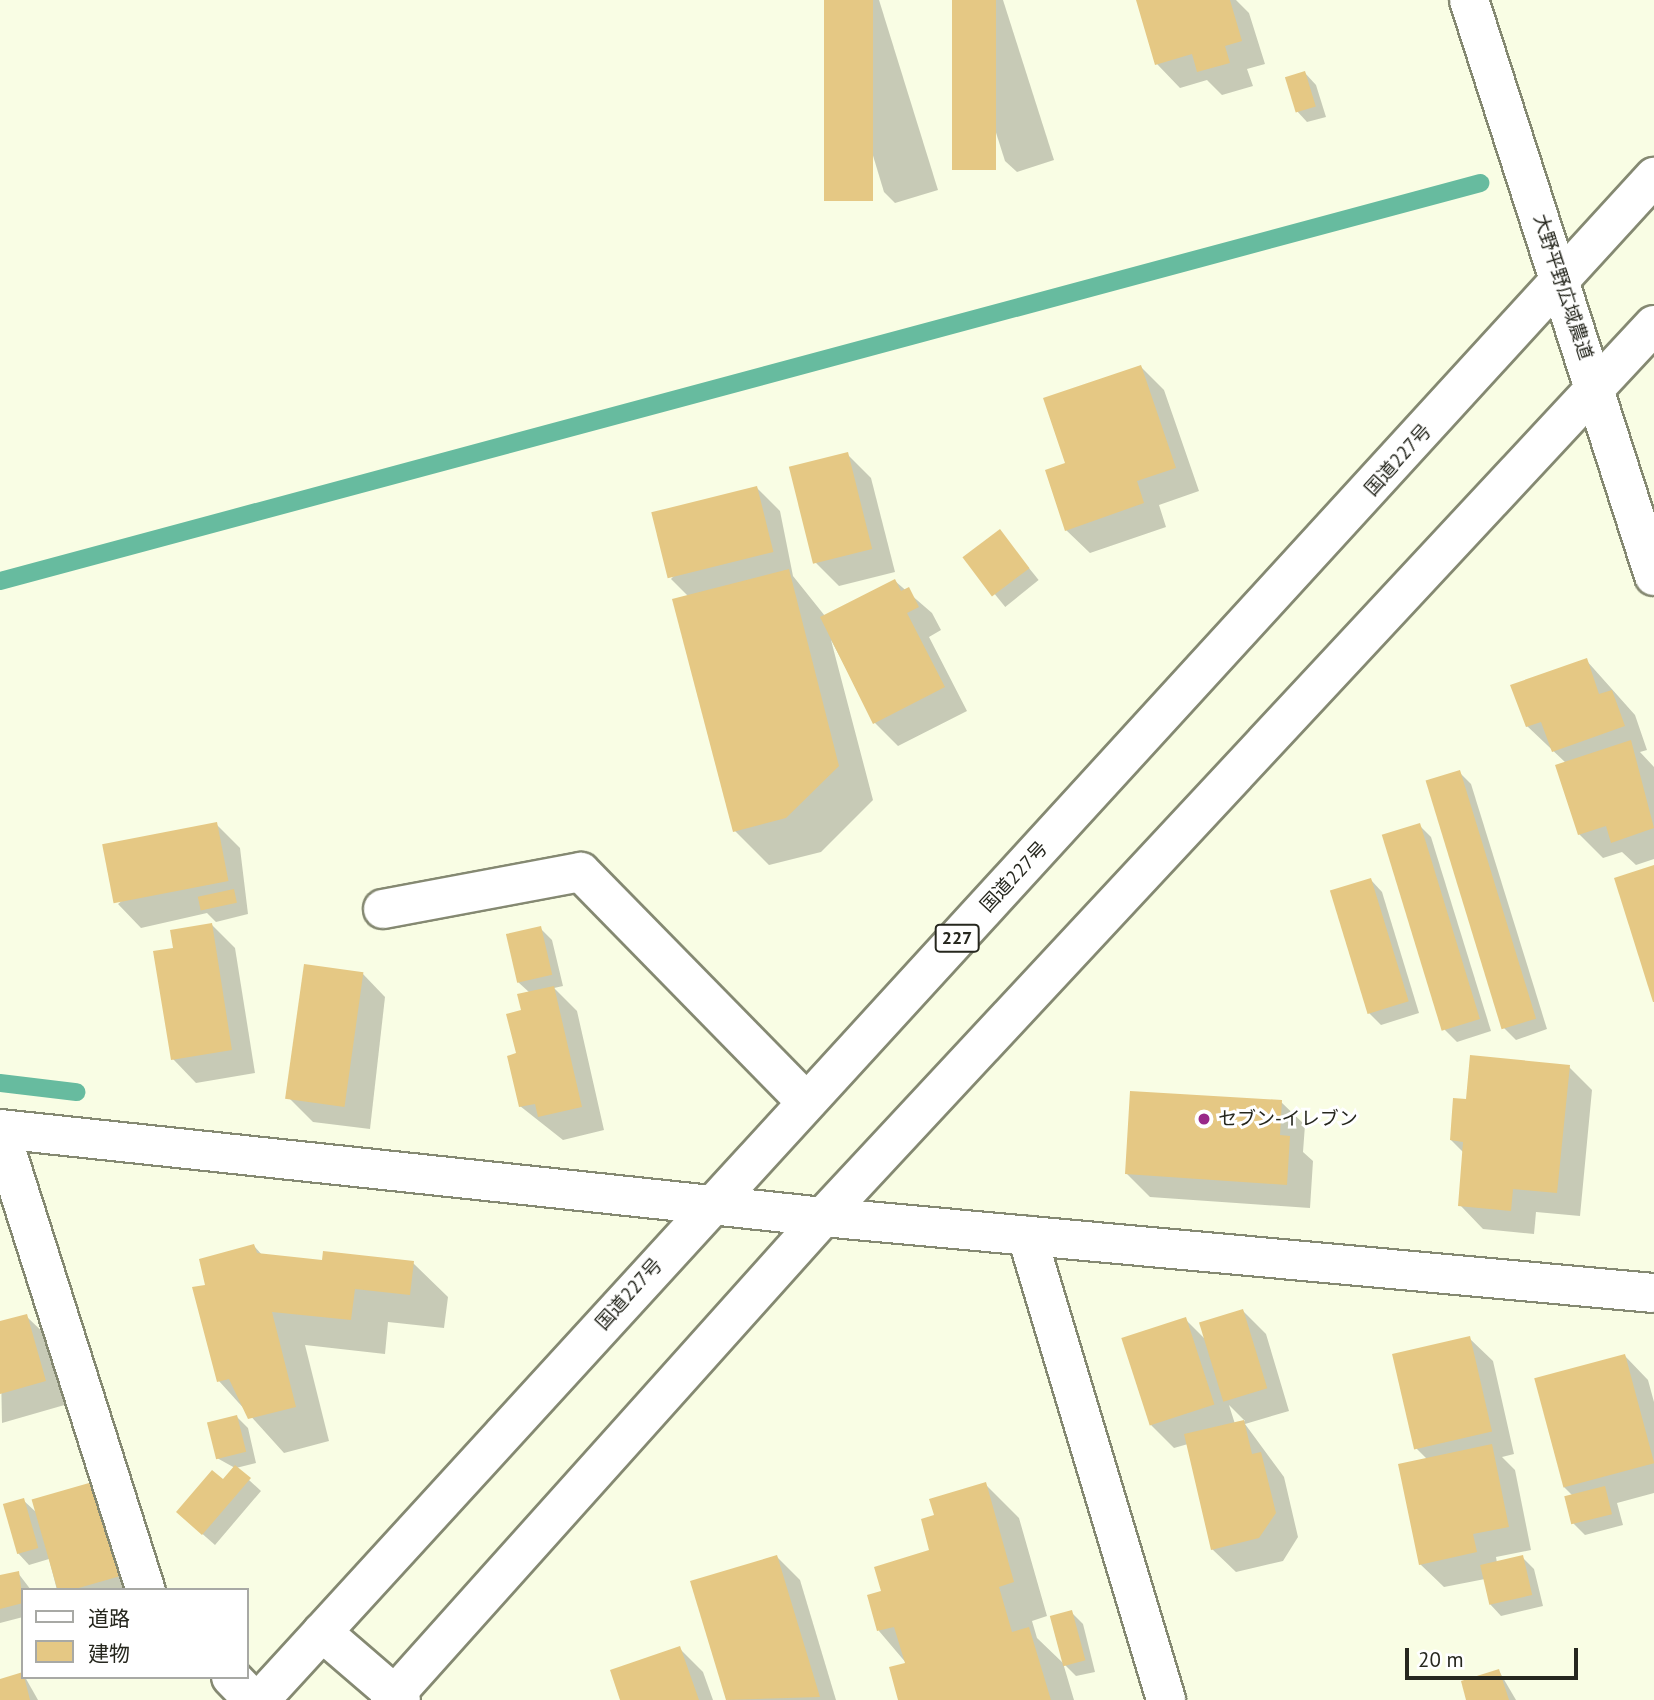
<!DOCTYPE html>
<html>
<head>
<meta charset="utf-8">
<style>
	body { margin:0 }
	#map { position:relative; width:1654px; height:1700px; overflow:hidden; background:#f9fde4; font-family:"PT Sans","Noto Sans JP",sans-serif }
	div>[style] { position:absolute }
	.shadow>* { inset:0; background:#0003; transform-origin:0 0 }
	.stream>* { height:18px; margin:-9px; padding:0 9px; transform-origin:9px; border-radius:9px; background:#67bb9f }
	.building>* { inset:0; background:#e5c884; transform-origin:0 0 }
	.roads { filter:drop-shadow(2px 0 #858972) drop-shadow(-2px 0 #858972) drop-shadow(0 2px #858972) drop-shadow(0 -2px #858972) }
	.minor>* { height:38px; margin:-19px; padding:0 19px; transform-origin:19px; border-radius:19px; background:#fff }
	.highway>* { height:38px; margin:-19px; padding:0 19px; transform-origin:19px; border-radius:19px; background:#fff }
	.dots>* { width:19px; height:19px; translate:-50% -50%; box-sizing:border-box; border:4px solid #fff; border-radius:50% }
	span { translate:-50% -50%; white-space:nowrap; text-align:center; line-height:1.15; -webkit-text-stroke:6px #fff; paint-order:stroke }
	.shield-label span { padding:2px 5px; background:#fff; border:2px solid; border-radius:5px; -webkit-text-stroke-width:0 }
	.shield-label { font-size:18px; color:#26271e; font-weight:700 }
	.street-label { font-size:19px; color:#26271e }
	.poi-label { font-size:19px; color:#26271e }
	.left { translate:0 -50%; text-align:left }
	.legend { position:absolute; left:21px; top:1588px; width:228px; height:91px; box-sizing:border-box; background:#fff; border:2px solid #a8a9a5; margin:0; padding:9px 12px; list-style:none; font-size:21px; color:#26271e }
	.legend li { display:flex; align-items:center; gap:14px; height:35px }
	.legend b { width:35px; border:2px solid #a8a9a5 }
	.scale { position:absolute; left:1405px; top:1648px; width:173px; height:32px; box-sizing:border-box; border:4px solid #26271e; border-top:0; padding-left:9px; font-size:21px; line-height:24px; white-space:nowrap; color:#26271e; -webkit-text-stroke:5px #fff; paint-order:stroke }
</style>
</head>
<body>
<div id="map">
	<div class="shadow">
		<i style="clip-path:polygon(826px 0,879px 0,938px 190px,895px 203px,884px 192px)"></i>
		<i style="clip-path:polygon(954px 0,1003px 0,1054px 160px,1017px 172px,1005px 161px)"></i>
		<i style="clip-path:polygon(1137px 0,1236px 0,1249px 13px,1265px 64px,1247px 69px,1253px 86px,1222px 95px,1207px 80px,1180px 88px,1157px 64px)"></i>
		<i style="clip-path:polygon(1305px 73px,1316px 85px,1326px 117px,1307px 122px,1296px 110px)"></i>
		<i style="clip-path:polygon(1141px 367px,1164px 390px,1199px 491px,1159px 505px,1166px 527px,1090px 553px,1066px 530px,1067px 464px)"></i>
		<i style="clip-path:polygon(847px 454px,871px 478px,895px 572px,839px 586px,816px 563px)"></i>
		<i style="clip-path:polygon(757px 488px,780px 511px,793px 576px,825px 616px,895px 581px,932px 613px,941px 630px,929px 637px,967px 711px,898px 746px,875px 723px,831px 640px,873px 800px,821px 852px,769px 865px,735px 831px,689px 597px,671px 579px)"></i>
		<i style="left:999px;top:531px;width:63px;height:43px;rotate:51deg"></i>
		<i style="clip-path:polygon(1586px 660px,1635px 715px,1647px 750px,1640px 752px,1654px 767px,1654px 859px,1636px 865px,1622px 852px,1603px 858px,1579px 834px,1566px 763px,1527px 726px)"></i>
		<i style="clip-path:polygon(1459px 772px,1471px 784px,1547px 1029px,1516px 1040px,1504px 1028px)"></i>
		<i style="clip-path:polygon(216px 824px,240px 848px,248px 914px,216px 922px,207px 913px,141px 928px,118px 904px)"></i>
		<i style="clip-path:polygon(1419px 825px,1431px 837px,1491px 1031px,1457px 1042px,1445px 1030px)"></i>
		<i style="clip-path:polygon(1371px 880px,1382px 892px,1419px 1013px,1381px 1025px,1369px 1013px)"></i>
		<i style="clip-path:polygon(212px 925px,235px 948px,255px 1073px,196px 1083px,173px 1059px,175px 950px)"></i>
		<i style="clip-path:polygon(540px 928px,552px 940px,563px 986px,554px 988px,577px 1011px,604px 1130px,563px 1140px,520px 1106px,518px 1055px,530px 993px,518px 982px)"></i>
		<i style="clip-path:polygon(362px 973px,385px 997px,370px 1129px,313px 1122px,289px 1098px)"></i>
		<i style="clip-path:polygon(1569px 1067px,1592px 1090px,1580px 1216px,1536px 1212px,1534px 1234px,1483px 1229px,1460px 1205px,1464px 1153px,1451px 1140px,1468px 1101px)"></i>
		<i style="clip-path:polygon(1281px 1102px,1305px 1125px,1303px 1152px,1313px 1161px,1310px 1208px,1150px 1197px,1127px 1174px)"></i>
		<i style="clip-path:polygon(254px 1246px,263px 1256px,323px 1262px,413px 1263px,448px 1297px,444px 1328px,388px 1322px,385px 1354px,305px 1345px,329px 1441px,284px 1453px,219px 1381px,208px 1286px)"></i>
		<i style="clip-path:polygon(evenodd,1243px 1311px,1266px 1334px,1289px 1411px,1245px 1424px,1284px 1477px,1298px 1537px,1283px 1561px,1236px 1572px,1212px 1549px,1188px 1444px,1174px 1448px,1151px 1425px,1185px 1319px,1206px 1340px,1243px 1311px,1229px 1405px,1245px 1421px,1235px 1424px,1229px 1405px)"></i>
		<i style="clip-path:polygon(26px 1316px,50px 1339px,68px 1404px,2px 1423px,0 1323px)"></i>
		<i style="clip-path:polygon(1469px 1338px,1493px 1361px,1514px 1454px,1502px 1457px,1515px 1470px,1531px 1550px,1496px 1557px,1497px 1563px,1522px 1557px,1534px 1569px,1543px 1606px,1501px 1616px,1490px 1604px,1485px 1579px,1444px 1587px,1420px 1564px,1428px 1460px,1416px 1448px)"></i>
		<i style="clip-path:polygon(1625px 1356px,1648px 1380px,1654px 1402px,1654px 1493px,1617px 1503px,1623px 1525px,1585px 1535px,1573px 1523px,1573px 1496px,1564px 1487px)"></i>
		<i style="clip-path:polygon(236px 1416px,248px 1428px,256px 1463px,236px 1468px,261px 1491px,215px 1545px,190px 1523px,235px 1468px,217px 1458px)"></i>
		<i style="clip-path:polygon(985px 1484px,1019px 1518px,1047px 1616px,1032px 1621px,1037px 1638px,1063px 1663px,1074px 1700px,900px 1700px,907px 1664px,879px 1631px,883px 1592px,932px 1551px,936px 1516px)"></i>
		<i style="clip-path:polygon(23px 1500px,37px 1513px,142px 1590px,57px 1590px,49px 1559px,29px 1565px,18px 1553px)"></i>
		<i style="clip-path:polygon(776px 1556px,800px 1580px,836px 1700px,728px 1700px,692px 1582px)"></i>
		<i style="clip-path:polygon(18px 1573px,31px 1590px,23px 1590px,23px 1617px,0 1623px,0 1577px)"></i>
		<i style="clip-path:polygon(1071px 1612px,1083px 1624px,1095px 1672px,1076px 1676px,1065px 1665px)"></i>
		<i style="clip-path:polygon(679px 1648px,703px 1672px,713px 1700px,622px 1700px)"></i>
		<i style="clip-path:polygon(1499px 1671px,1516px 1700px,1468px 1700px)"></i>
		<i style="clip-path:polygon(25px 1677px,38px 1700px,0 1700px,0 1681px)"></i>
	</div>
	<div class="stream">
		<i style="left:0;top:581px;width:1533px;rotate:-15.05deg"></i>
		<i style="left:0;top:1083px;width:77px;rotate:6.8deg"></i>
	</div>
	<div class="building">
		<i style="left:824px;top:0;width:49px;height:201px"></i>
		<i style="left:952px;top:0;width:44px;height:170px"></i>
		<i style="clip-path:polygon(1136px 0,1230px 0,1242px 41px,1225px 46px,1230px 63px,1197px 72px,1192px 54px,1155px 65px)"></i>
		<i style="left:1305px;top:71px;width:37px;height:21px;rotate:73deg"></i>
		<i style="clip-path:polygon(1141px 365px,1176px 468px,1137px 481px,1144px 503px,1065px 531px,1045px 470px,1065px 463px,1043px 398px)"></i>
		<i style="left:848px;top:452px;width:100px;height:61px;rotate:76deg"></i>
		<i style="left:757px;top:486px;width:68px;height:109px;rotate:76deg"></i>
		<i style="left:1000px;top:529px;width:49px;height:47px;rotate:53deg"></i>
		<i style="clip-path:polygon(789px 569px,839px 766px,786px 818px,733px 832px,672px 599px)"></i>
		<i style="clip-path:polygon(895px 579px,901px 591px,909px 587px,919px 607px,907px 613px,945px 687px,873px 724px,820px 617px)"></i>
		<i style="clip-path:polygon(1587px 658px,1599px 694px,1612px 690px,1625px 726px,1552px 752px,1541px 722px,1526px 727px,1510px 685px)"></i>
		<i style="clip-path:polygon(1631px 740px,1654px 828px,1611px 843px,1606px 826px,1578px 835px,1555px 765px)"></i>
		<i style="left:1460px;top:770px;width:260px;height:36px;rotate:73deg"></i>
		<i style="left:217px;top:822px;width:60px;height:117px;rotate:79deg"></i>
		<i style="left:1420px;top:823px;width:205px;height:40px;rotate:73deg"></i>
		<i style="clip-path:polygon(1654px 865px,1654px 1002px,1653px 1002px,1614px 878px)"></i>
		<i style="left:1371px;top:878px;width:129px;height:43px;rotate:73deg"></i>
		<i style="left:234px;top:889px;width:14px;height:37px;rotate:78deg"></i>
		<i style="clip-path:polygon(212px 923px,232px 1050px,171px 1060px,153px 951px,173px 948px,170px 930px)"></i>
		<i style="left:541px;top:926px;width:50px;height:36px;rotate:77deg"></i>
		<i style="left:304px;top:964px;width:60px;height:136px;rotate:8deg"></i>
		<i style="clip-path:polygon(554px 986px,582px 1107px,538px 1117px,535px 1104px,519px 1107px,507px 1056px,516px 1053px,506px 1014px,521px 1010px,517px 994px)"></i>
		<i style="clip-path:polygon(1470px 1055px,1570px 1065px,1557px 1193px,1513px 1189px,1511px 1211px,1458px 1206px,1463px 1142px,1450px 1140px,1453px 1098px,1466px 1099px)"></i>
		<i style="clip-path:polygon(1130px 1091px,1282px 1100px,1280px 1135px,1290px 1136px,1287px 1185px,1125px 1174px)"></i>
		<i style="clip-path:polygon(254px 1244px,257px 1253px,322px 1260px,323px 1251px,414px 1261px,410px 1295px,355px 1289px,351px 1320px,272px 1312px,296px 1407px,248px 1419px,229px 1379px,217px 1382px,192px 1287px,205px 1285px,199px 1259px)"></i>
		<i style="left:1243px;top:1309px;width:83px;height:46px;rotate:73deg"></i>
		<i style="clip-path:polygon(27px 1314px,46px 1381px,0 1394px,0 1321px)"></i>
		<i style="left:1186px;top:1317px;width:92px;height:68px;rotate:72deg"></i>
		<i style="left:1470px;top:1336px;width:98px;height:80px;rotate:77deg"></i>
		<i style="left:1625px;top:1354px;width:113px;height:94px;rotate:75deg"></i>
		<i style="left:237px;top:1415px;width:38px;height:31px;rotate:76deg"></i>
		<i style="clip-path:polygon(1244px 1420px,1252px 1454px,1261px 1452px,1276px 1513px,1259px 1538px,1211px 1550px,1184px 1434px)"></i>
		<i style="clip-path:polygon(1492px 1444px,1509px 1527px,1473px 1534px,1477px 1552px,1419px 1565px,1398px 1464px)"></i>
		<i style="clip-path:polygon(235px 1465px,251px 1478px,202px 1535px,176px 1512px,212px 1470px,223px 1479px)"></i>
		<i style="left:96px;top:1481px;width:98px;height:67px;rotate:74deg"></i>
		<i style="clip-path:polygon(986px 1482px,1014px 1582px,999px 1587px,1012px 1632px,1029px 1627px,1051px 1700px,898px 1700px,889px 1667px,905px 1663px,894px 1627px,877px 1631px,867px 1595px,881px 1591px,874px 1567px,929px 1550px,921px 1519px,934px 1515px,929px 1499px)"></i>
		<i style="left:1605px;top:1486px;width:29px;height:42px;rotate:76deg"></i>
		<i style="left:24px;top:1498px;width:52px;height:22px;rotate:74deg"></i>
		<i style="clip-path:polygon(777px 1555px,820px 1697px,726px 1700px,690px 1581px)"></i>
		<i style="left:1523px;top:1555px;width:41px;height:44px;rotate:77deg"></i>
		<i style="clip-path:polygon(19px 1571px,23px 1603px,0 1609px,0 1575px)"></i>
		<i style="left:1072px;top:1610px;width:52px;height:23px;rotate:75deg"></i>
		<i style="clip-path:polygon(680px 1646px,699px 1700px,620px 1700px,610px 1670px)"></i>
		<i style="clip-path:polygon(1499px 1669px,1509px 1700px,1466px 1700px,1461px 1681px)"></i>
		<i style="clip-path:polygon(23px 1672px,30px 1700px,0 1700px,0 1679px)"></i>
	</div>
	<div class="roads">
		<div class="minor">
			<i style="left:1469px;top:0;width:605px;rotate:72.19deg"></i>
			<i style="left:383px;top:909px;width:201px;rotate:-10.6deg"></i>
			<i style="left:581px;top:872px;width:322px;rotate:45.6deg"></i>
			<i style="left:0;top:1129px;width:828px;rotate:6.1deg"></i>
			<i style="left:823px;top:1217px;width:834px;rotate:5.23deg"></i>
			<i style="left:0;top:1131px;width:482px;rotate:72.4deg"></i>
			<i style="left:1027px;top:1236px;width:484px;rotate:73.3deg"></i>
			<i style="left:322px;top:1632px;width:104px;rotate:40.7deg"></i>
			<i style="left:231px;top:1677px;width:32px;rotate:46deg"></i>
		</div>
		<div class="highway">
			<i style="left:260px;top:1700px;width:2065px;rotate:-47.53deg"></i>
			<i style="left:390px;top:1700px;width:649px;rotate:-48.12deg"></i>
			<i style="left:823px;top:1217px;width:1219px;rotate:-47.03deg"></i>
		</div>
	</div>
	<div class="dots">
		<i style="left:1204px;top:1119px;background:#992988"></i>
	</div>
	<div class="shield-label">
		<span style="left:957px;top:938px">227</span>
	</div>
	<div class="street-label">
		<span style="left:1563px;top:287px;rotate:72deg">大野平野広域農道</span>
		<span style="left:1398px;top:460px;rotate:-48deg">国道227号</span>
		<span style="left:1014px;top:877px;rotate:-47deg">国道227号</span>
		<span style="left:629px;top:1294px;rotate:-48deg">国道227号</span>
	</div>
	<div class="poi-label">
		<span class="left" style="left:1218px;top:1119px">セブン-イレブン</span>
	</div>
	<ul class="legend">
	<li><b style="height:9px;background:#fff"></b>道路</li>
	<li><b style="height:19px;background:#e5c884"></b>建物</li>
	</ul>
	<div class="scale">20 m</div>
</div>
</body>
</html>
